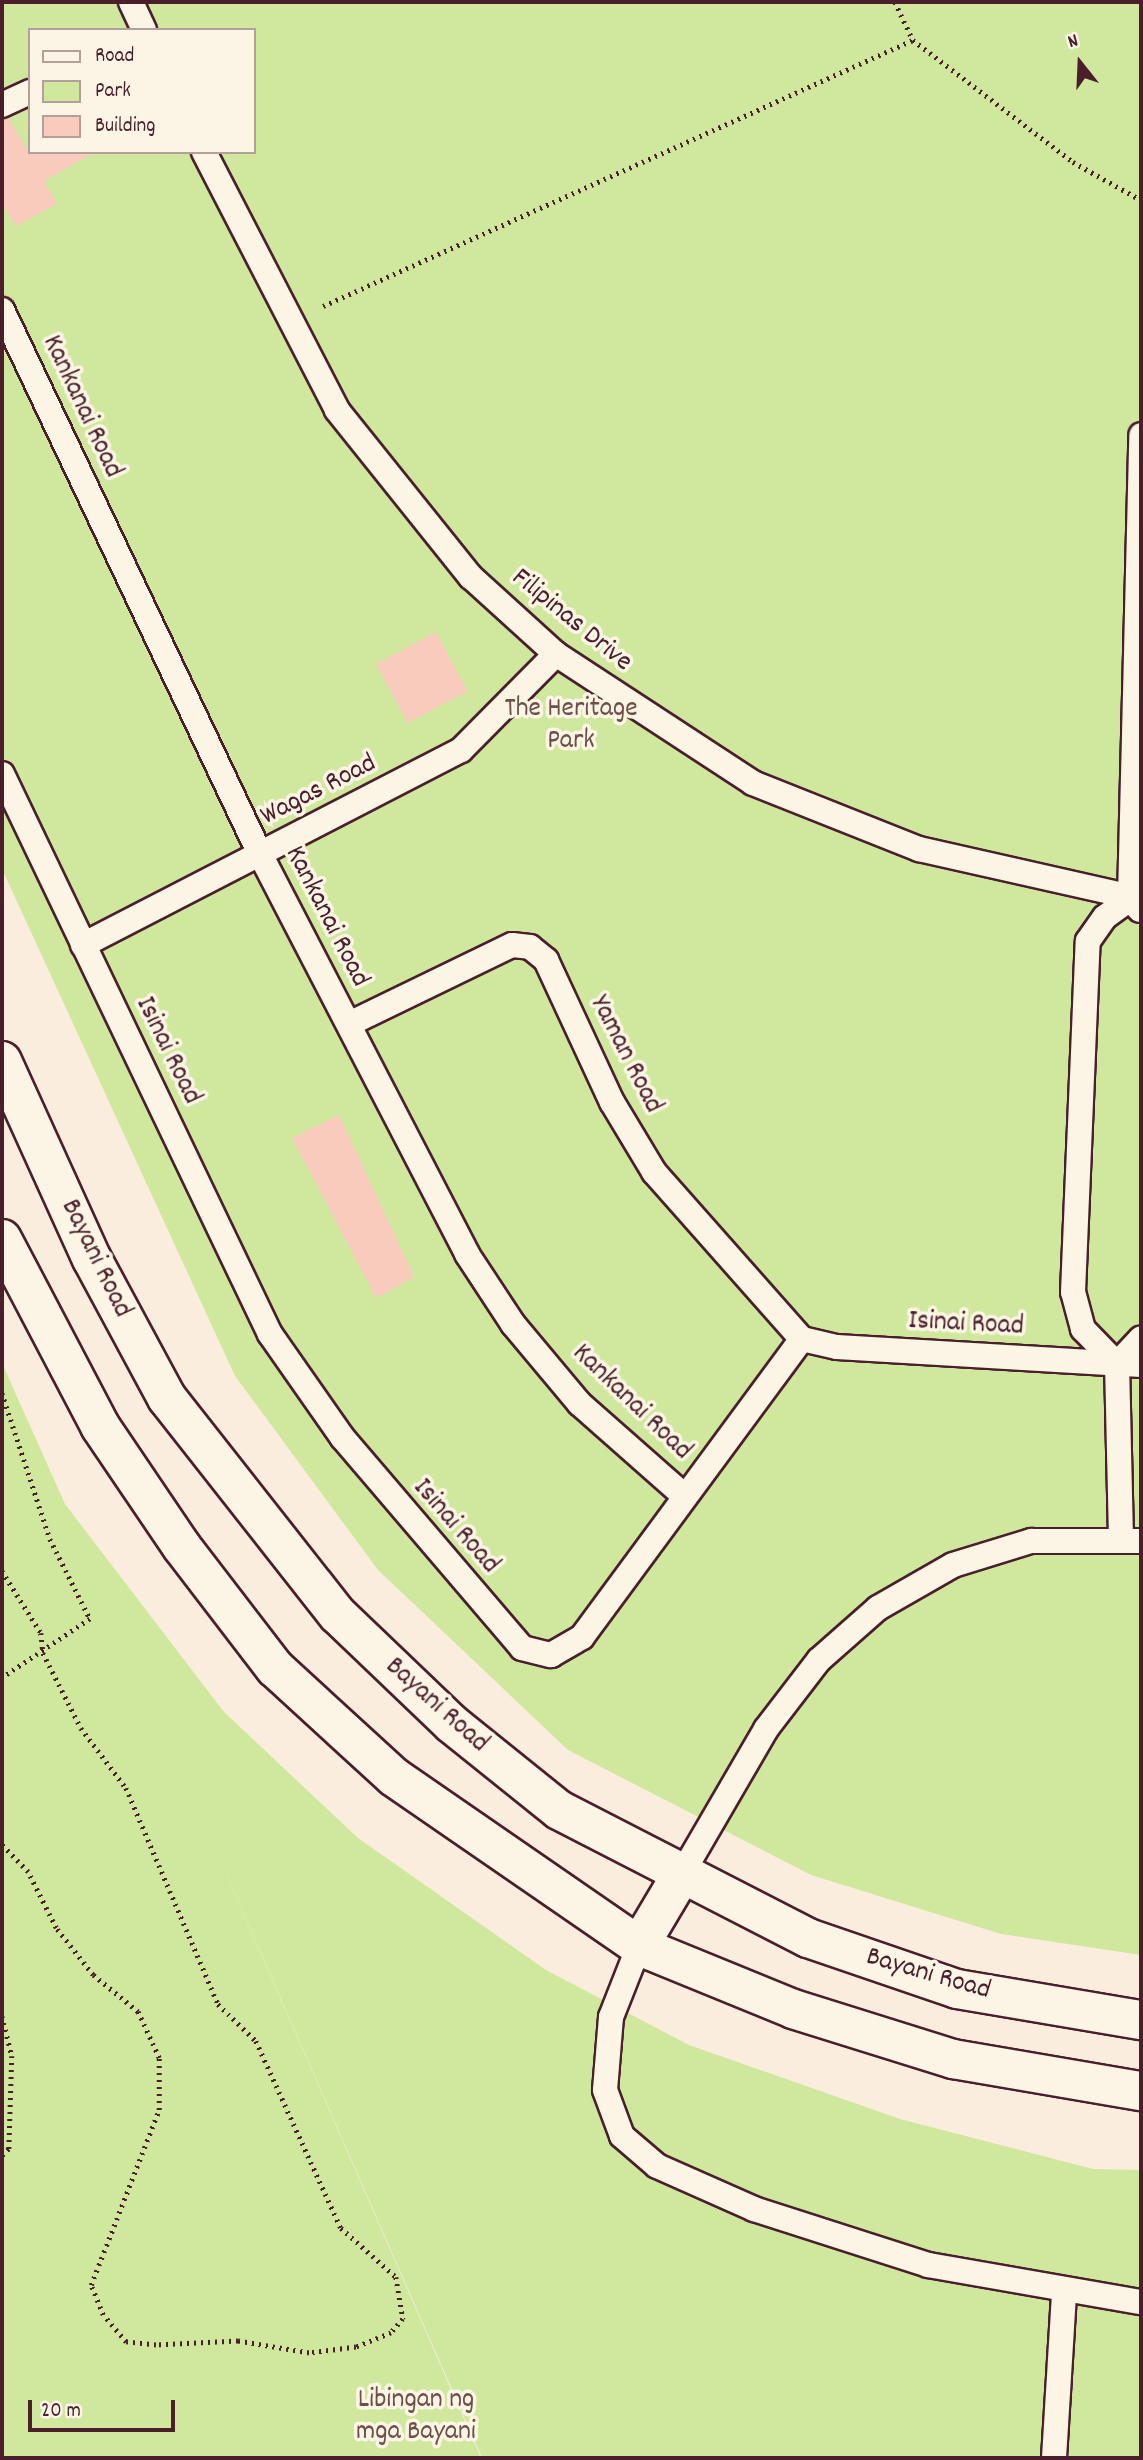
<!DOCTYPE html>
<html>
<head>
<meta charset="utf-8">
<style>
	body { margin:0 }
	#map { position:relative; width:1143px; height:2460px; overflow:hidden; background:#fbeddd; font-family:Dekko,sans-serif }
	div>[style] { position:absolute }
	.green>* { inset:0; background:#d0e89e }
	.building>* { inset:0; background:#f9cbbd; transform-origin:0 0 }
	.path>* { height:4.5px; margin-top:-2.25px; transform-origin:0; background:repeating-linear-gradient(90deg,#4a1f2b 0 2px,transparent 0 7px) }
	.roads { filter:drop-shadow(2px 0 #4a1f2b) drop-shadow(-2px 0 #4a1f2b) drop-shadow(0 2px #4a1f2b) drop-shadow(0 -2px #4a1f2b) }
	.service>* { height:24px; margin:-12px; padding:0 12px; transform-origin:12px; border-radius:12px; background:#fcf5e5 }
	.minor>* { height:38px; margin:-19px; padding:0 19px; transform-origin:19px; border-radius:19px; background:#fcf5e5 }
	.secondary>* { height:38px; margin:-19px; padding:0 19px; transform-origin:19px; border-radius:19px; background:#fcf5e5 }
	span { translate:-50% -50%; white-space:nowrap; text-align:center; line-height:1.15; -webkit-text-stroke:7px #fcf5e5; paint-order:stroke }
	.street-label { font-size:28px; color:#4a1f2b }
	.park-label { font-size:28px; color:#6c5148 }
	.frame { position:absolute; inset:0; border:4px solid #4a1f2b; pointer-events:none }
	.legend { position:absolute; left:28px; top:28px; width:228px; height:126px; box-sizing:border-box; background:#fcf5e5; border:2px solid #b59f9b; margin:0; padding:9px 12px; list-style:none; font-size:21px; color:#4a1f2b }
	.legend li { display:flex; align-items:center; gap:14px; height:35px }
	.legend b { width:35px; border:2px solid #b59f9b }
	.north { position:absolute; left:1045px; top:28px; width:70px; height:70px; -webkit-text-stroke:5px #fcf5e5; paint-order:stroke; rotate:342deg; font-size:19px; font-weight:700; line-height:28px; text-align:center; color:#4a1f2b }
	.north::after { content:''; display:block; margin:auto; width:24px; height:32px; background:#4a1f2b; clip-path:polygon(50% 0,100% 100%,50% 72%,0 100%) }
	.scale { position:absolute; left:28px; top:2400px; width:147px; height:32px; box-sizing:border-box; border:4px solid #4a1f2b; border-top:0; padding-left:9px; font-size:21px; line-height:24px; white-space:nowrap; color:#4a1f2b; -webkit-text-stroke:5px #fcf5e5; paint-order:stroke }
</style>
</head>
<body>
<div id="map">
	<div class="green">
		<i style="clip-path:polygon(evenodd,2px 2px,1141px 2px,1141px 1955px,1001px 1934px,811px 1875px,568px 1750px,378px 1570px,235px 1376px,2px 869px,2px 2px,30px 30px,254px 30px,254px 152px,30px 152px,30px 30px)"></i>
		<i style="clip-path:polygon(2px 1363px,65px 1504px,224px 1712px,358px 1838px,546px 1970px,689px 2045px,900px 2119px,1093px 2169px,1141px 2170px,1141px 2458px,482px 2458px,193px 1798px,481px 2458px,2px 2458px)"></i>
	</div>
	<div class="building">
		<i style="clip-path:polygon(9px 118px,28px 152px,95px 152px,44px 181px,57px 204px,16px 226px,2px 204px,2px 120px)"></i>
		<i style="left:436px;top:632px;width:67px;height:68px;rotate:62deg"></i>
		<i style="clip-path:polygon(339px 1115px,414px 1277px,376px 1298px,292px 1138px)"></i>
	</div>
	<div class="path">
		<i style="left:895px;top:2px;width:42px;rotate:64.7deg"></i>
		<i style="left:913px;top:40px;width:201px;rotate:37.3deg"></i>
		<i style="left:1073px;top:162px;width:78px;rotate:29.2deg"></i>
		<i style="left:323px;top:306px;width:647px;rotate:-24.27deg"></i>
		<i style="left:2px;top:1393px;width:154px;rotate:71.8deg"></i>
		<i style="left:50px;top:1539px;width:89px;rotate:63.4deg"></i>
		<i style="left:90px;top:1619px;width:106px;rotate:146.2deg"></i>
		<i style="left:2px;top:1571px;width:73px;rotate:57.8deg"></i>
		<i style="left:41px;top:1633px;width:20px;rotate:84deg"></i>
		<i style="left:43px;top:1653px;width:84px;rotate:63.1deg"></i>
		<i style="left:81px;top:1728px;width:75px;rotate:53.1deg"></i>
		<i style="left:126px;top:1788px;width:235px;rotate:66.9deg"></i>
		<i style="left:218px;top:2004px;width:53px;rotate:44.2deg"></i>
		<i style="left:256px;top:2041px;width:205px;rotate:65.6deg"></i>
		<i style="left:341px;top:2228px;width:74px;rotate:41.7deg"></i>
		<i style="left:396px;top:2277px;width:43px;rotate:80.5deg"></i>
		<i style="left:403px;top:2319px;width:18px;rotate:131deg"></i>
		<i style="left:391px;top:2333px;width:38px;rotate:158deg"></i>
		<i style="left:356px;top:2347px;width:47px;rotate:172.7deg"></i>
		<i style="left:309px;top:2353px;width:72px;rotate:-170.4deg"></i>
		<i style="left:238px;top:2341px;width:82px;rotate:177.2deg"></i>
		<i style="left:156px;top:2345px;width:30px;rotate:-174deg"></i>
		<i style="left:126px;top:2342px;width:35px;rotate:-130deg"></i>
		<i style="left:103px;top:2315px;width:32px;rotate:-112deg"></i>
		<i style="left:91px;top:2285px;width:188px;rotate:-68.8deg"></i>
		<i style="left:159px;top:2110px;width:52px;rotate:-90deg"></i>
		<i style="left:159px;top:2058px;width:51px;rotate:-114.5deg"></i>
		<i style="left:138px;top:2012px;width:58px;rotate:-140.6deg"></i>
		<i style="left:93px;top:1975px;width:60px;rotate:-128.2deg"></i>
		<i style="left:56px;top:1928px;width:63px;rotate:-116.6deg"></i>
		<i style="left:28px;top:1872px;width:37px;rotate:-134deg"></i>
		<i style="left:2px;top:2016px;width:41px;rotate:76deg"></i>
		<i style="left:12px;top:2056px;width:93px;rotate:91.8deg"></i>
		<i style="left:9px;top:2149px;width:10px;rotate:135deg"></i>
	</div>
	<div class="roads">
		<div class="service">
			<i style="left:131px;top:2px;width:31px;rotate:65deg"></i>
			<i style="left:2px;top:105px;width:31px;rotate:-25deg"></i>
			<i style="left:204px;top:152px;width:290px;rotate:62.7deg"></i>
			<i style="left:337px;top:410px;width:214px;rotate:51.3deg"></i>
			<i style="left:471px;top:577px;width:115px;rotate:42.2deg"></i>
			<i style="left:556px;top:654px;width:235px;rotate:33.2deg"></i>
			<i style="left:753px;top:783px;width:179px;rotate:21.7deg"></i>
			<i style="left:919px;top:849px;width:228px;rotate:12.7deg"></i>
			<i style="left:2px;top:310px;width:602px;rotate:64.63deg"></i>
			<i style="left:260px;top:854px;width:450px;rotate:62.6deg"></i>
			<i style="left:467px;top:1254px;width:84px;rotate:56.7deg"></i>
			<i style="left:513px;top:1324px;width:104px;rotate:50.1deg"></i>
			<i style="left:580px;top:1404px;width:136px;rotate:41.4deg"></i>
			<i style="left:2px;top:774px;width:621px;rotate:64.43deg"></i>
			<i style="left:270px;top:1334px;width:126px;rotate:55deg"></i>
			<i style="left:342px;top:1437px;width:277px;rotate:49.5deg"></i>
			<i style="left:522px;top:1648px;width:30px;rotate:14deg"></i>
			<i style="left:551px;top:1655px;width:36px;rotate:-30deg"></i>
			<i style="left:582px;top:1637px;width:370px;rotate:-53.6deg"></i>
			<i style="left:1140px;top:910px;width:15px;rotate:-132deg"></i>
			<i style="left:1130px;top:899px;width:464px;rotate:-88.6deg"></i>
			<i style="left:83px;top:945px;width:425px;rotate:-27.3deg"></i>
			<i style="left:461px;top:750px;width:135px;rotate:-45.3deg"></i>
			<i style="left:349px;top:1024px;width:181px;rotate:-25.9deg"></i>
			<i style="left:512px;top:945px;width:18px;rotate:6deg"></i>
			<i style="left:530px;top:947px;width:21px;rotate:39deg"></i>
			<i style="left:546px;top:960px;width:157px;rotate:65.1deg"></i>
			<i style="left:612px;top:1102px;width:82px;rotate:59deg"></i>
			<i style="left:654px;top:1172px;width:223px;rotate:48.5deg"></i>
			<i style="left:802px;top:1339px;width:36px;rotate:13deg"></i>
			<i style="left:837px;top:1347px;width:305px;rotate:3.4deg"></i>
			<i style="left:1117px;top:1364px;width:35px;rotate:-47deg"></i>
			<i style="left:1121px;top:1539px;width:175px;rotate:-91.3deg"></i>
			<i style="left:1117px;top:1364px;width:49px;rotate:-134.2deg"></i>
			<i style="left:1083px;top:1329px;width:38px;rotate:-105deg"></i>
			<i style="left:1073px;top:1292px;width:351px;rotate:-87.6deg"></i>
			<i style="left:1088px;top:941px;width:29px;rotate:-55deg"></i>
			<i style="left:1105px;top:917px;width:31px;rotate:-36deg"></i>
			<i style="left:680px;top:1877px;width:171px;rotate:-59.8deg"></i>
			<i style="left:766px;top:1729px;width:87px;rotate:-52.5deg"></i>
			<i style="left:819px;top:1660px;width:79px;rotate:-41.4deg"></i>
			<i style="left:878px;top:1608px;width:86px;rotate:-29.8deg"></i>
			<i style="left:953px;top:1565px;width:82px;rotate:-17.1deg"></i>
			<i style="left:1031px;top:1541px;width:110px"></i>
			<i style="left:639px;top:1946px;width:76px;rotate:111.5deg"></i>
			<i style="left:611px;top:2017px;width:73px;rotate:94.7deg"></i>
			<i style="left:605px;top:2090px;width:49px;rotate:69.7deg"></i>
			<i style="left:622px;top:2136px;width:46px;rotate:40.6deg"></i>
			<i style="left:657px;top:2166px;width:106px;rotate:23.9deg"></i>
			<i style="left:754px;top:2209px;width:183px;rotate:17.8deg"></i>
			<i style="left:928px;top:2265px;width:216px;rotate:9.9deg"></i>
			<i style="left:1054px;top:2458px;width:165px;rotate:-86.5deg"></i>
		</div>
		<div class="minor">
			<i style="left:639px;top:1946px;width:80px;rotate:-59.3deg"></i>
		</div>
		<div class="secondary">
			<i style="left:2px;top:1061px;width:217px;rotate:65.6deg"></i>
			<i style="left:92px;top:1259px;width:158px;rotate:61.7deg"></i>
			<i style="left:167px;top:1398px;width:276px;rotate:51.8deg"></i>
			<i style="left:338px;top:1615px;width:158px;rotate:43.7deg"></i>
			<i style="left:452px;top:1724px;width:137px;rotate:38.8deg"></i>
			<i style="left:559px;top:1810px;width:280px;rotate:27.2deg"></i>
			<i style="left:808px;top:1938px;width:157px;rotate:18.9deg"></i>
			<i style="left:957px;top:1989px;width:187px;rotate:9.6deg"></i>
			<i style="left:2px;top:1239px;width:211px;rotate:62.3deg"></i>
			<i style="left:100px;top:1426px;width:146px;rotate:55.9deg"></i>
			<i style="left:182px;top:1547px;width:153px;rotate:52.5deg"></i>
			<i style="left:275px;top:1668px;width:161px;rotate:42.5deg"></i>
			<i style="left:394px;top:1777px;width:298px;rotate:34.6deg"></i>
			<i style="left:639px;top:1946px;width:166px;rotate:22.2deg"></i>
			<i style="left:793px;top:2009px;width:168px;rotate:17.4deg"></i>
			<i style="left:953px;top:2059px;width:191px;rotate:9.7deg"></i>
		</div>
	</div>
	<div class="street-label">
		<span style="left:81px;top:407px;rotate:65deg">Kankanai Road</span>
		<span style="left:571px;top:621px;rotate:39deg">Filipinas Drive</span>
		<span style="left:319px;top:791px;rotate:-27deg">Wagas Road</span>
		<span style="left:326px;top:917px;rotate:63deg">Kankanai Road</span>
		<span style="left:167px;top:1051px;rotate:64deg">Isinai Road</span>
		<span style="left:625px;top:1055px;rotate:63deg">Yaman Road</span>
		<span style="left:95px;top:1259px;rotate:64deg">Bayani Road</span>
		<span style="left:966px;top:1325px;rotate:3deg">Isinai Road</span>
		<span style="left:631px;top:1403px;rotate:44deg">Kankanai Road</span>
		<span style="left:455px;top:1527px;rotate:49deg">Isinai Road</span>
		<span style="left:436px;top:1706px;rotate:42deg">Bayani Road</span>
		<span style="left:928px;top:1975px;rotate:16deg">Bayani Road</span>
	</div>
	<div class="park-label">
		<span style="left:571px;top:726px">The Heritage<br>Park</span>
		<span style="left:416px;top:2417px">Libingan ng<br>mga Bayani</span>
	</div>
	<div class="frame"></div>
	<ul class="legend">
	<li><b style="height:9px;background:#fcf5e5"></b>Road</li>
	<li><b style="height:19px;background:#d0e89e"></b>Park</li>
	<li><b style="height:19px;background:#f9cbbd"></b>Building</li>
	</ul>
	<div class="north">N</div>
	<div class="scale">20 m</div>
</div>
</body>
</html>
